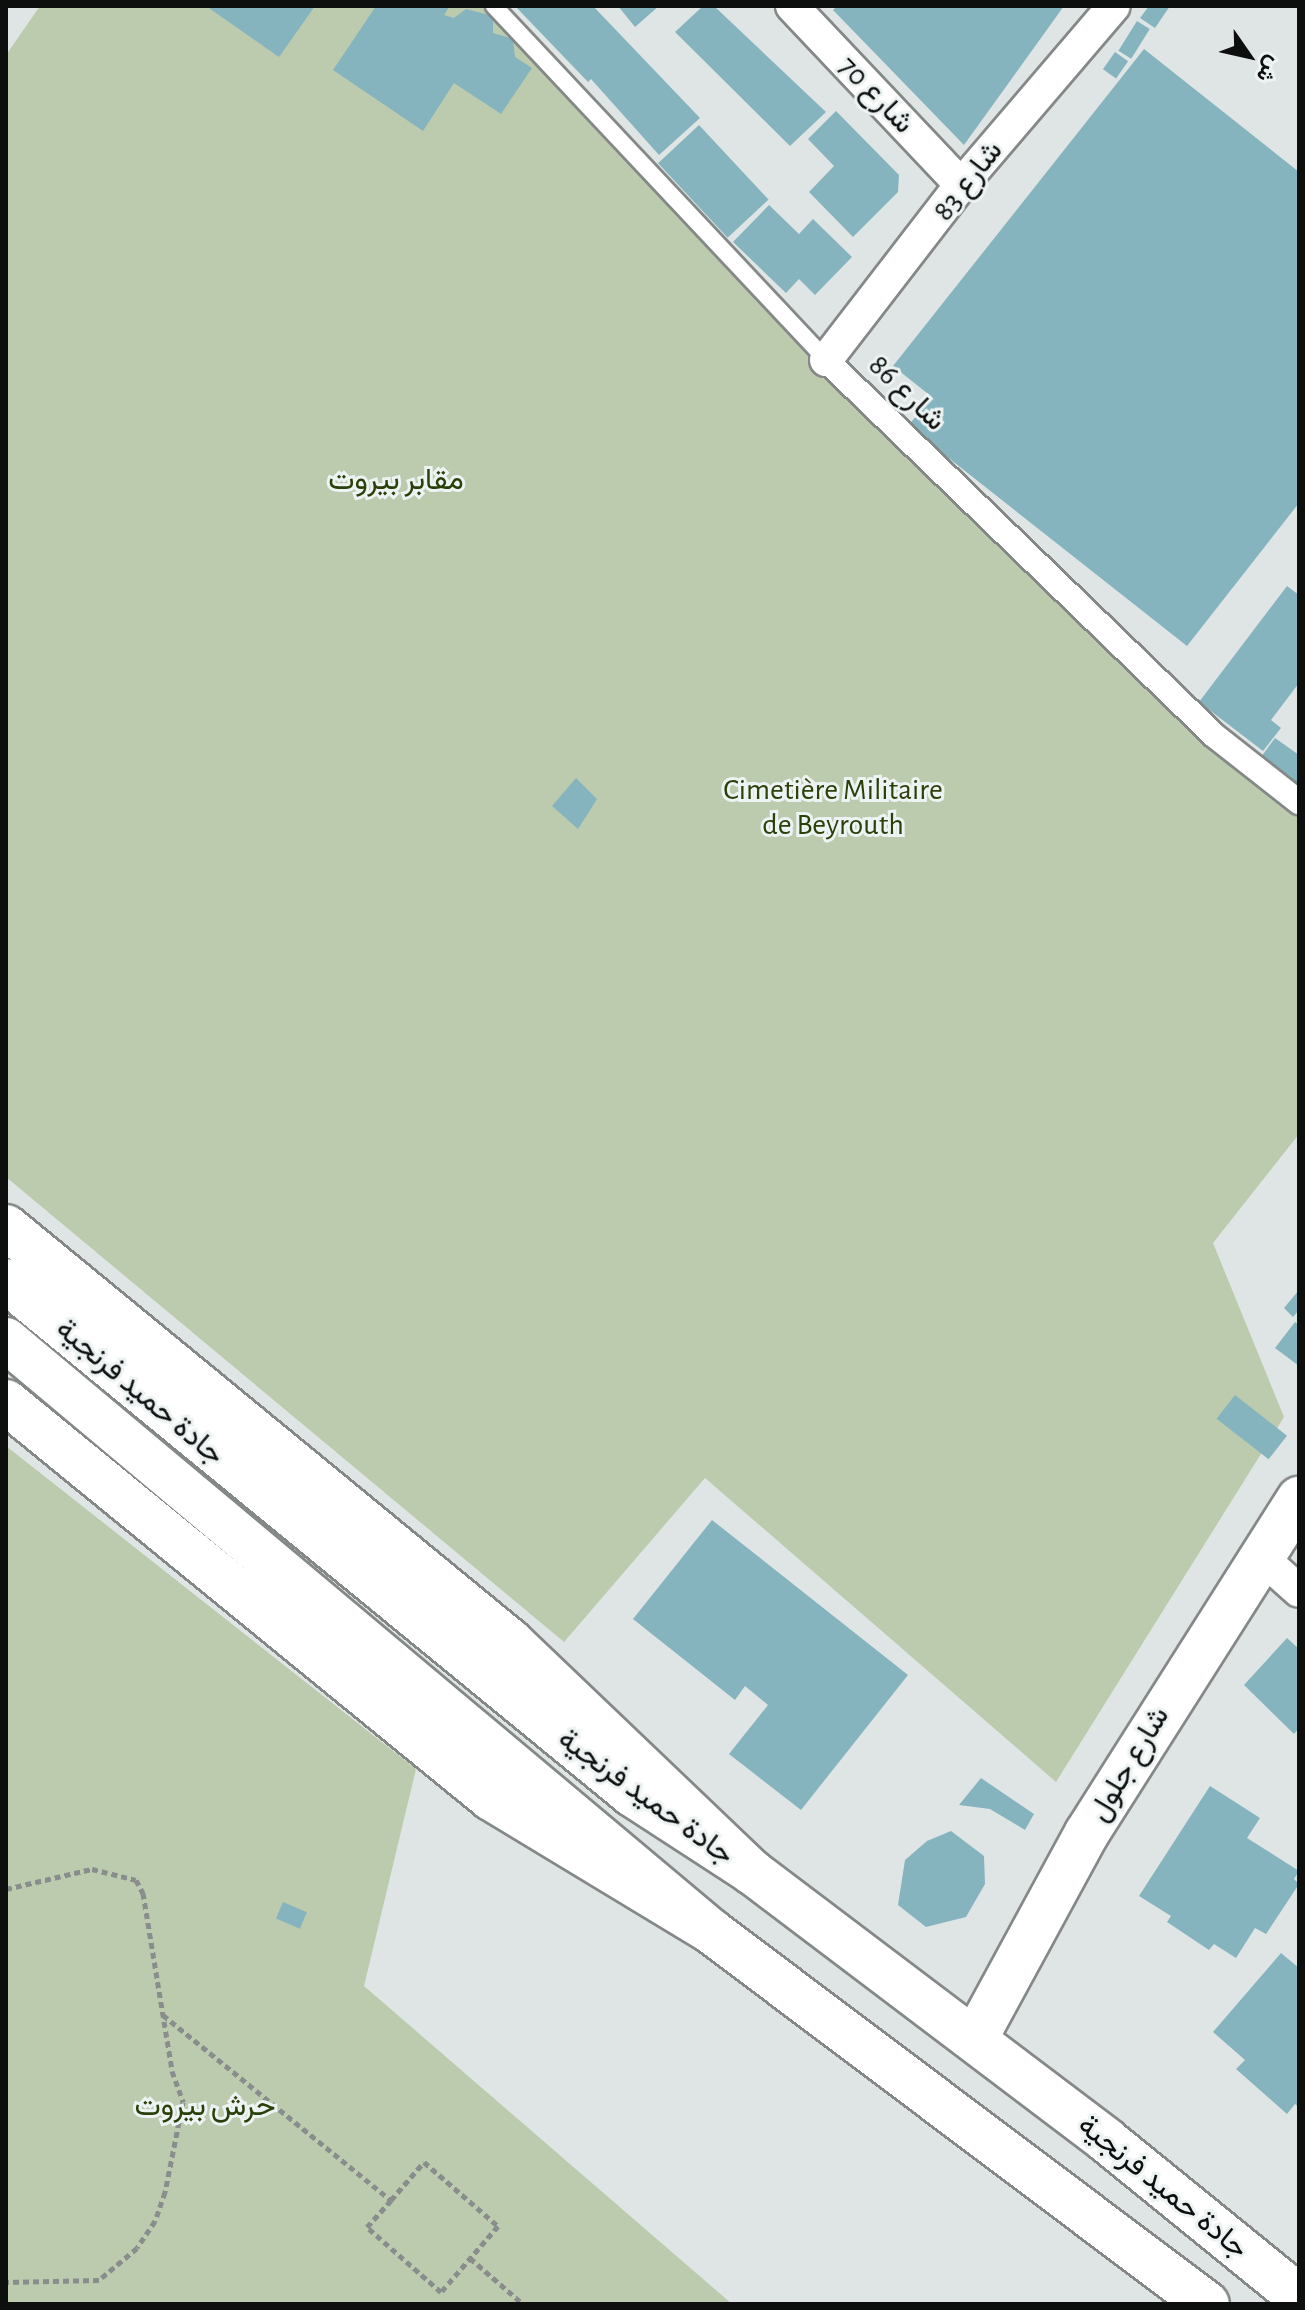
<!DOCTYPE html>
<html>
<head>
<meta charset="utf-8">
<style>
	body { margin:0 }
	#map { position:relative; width:1305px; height:2310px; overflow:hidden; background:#dfe5e4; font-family:"Alegreya Sans",Vazirmatn,sans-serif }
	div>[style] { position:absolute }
	.green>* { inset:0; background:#bccbae }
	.building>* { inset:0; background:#85b4bf; transform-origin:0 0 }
	.path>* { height:5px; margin-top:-2.5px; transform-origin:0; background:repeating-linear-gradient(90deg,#898d8c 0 6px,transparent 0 10px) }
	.roads { filter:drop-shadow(2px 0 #848988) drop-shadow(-2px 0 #848988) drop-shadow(0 2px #848988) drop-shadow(0 -2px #848988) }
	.service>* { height:16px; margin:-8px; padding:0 8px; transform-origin:8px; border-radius:8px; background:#fff }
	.pedestrian>* { height:24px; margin:-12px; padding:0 12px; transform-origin:12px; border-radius:12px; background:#fff }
	.minor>* { height:32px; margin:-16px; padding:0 16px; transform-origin:16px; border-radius:16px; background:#fff }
	.secondary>* { height:44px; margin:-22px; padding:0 22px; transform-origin:22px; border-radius:22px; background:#fff }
	.primary>* { height:44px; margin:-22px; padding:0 22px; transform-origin:22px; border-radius:22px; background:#fff }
	.trunk>* { height:44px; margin:-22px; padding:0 22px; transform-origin:22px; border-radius:22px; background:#fff }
	span { translate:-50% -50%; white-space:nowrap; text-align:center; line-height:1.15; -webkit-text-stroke:6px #edf3f2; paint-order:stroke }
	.street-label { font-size:30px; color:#0d0f0f }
	.park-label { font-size:30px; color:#2a4009 }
	.frame { position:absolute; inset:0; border:8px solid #0d0f0f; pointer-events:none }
	.north { position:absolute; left:1209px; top:16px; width:80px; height:80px; -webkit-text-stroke:6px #edf3f2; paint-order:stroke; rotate:124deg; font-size:22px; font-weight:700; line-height:32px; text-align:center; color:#0d0f0f }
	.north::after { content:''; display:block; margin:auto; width:28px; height:36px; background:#0d0f0f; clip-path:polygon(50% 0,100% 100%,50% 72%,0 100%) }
</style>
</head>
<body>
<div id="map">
	<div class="green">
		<i style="clip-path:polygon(40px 6px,486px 6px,939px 486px,1299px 813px,1299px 1134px,1213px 1243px,1284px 1417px,1056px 1782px,705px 1478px,564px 1642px,6px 1177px,6px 55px)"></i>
		<i style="clip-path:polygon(6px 1446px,416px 1769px,364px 1986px,732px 2304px,6px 2304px)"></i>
	</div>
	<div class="building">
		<i style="clip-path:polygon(206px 6px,315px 6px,279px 57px)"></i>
		<i style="clip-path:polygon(376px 6px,450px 6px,444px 15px,454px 18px,466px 9px,493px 16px,493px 33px,513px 39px,515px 57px,532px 68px,501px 114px,454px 83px,423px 131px,333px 70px)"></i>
		<i style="clip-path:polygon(515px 6px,593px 6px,700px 118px,659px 155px,591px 79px,588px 82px)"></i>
		<i style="clip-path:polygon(618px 6px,659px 6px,635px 27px)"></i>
		<i style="clip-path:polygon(703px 6px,714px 6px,826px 112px,790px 146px,675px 32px)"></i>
		<i style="clip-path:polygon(837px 6px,1064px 6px,964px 145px,833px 10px)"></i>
		<i style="clip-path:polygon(1149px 6px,1170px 6px,1155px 28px,1140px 18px)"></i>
		<i style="left:1137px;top:21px;width:15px;height:35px;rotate:32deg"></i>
		<i style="clip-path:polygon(1144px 49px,1299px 172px,1299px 503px,1187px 646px,908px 426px,932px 397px,893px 366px)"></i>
		<i style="left:1115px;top:52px;width:16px;height:21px;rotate:35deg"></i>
		<i style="clip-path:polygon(836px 111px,899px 175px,898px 192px,853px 237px,809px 192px,834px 166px,808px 139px)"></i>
		<i style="left:699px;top:125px;width:102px;height:56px;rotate:47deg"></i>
		<i style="clip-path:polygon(769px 205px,799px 234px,813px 219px,852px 257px,815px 295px,799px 279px,786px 293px,733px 242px)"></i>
		<i style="clip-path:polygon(1287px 586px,1299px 595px,1299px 683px,1271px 720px,1281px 728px,1263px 751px,1199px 702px)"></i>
		<i style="clip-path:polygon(1275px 738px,1299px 755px,1299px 795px,1256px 764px)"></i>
		<i style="clip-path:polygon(576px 778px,597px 799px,578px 829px,552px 806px)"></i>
		<i style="clip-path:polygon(1299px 1290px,1299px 1310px,1293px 1317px,1284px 1308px)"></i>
		<i style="clip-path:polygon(1295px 1322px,1299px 1325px,1299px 1366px,1275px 1348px)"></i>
		<i style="left:1235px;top:1395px;width:66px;height:30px;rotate:38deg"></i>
		<i style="clip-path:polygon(712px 1520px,908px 1675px,801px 1810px,729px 1754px,768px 1705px,745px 1686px,735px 1700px,633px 1619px)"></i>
		<i style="clip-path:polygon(1287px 1638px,1299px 1649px,1299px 1728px,1294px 1734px,1244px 1685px)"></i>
		<i style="clip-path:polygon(981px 1778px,1034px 1814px,1025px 1830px,990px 1809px,959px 1805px)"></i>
		<i style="clip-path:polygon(1210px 1786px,1260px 1818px,1247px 1838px,1299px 1871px,1294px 1879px,1299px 1884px,1266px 1934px,1255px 1928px,1236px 1958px,1214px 1944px,1209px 1950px,1167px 1922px,1171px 1916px,1139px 1896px)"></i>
		<i style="clip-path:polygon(951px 1831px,984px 1856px,985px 1884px,966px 1917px,926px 1927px,898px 1905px,905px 1860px,927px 1841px)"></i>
		<i style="left:283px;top:1902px;width:26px;height:18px;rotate:23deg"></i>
		<i style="clip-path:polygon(1281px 1953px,1299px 1968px,1299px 2107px,1295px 2104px,1287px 2114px,1236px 2069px,1245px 2060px,1213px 2032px)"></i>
	</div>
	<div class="path">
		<i style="left:6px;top:1889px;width:88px;rotate:-13.1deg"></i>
		<i style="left:92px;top:1869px;width:45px;rotate:14deg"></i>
		<i style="left:136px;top:1880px;width:15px;rotate:62deg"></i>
		<i style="left:143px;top:1893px;width:180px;rotate:80.7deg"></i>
		<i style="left:172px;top:2071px;width:33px;rotate:70deg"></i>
		<i style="left:183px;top:2102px;width:92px;rotate:101.3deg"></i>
		<i style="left:165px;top:2192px;width:31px;rotate:109deg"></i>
		<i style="left:155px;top:2221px;width:32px;rotate:124deg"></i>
		<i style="left:137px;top:2248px;width:50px;rotate:139.9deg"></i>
		<i style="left:99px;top:2280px;width:93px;rotate:178.8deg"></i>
		<i style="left:163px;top:2015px;width:294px;rotate:39.1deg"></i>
		<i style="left:391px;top:2200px;width:50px;rotate:-49deg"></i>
		<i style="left:424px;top:2162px;width:98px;rotate:40.9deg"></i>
		<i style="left:498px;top:2226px;width:87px;rotate:130.8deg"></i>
		<i style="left:441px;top:2292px;width:98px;rotate:-138.7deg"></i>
		<i style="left:367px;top:2227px;width:36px;rotate:-48deg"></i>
		<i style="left:470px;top:2258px;width:70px;rotate:41deg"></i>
	</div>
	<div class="roads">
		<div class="service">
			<i style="left:494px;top:6px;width:485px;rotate:46.8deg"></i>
		</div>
		<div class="pedestrian">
			<i style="left:826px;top:360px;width:541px;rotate:44.03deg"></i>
			<i style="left:1215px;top:736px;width:107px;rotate:38.2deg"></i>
		</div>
		<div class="minor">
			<i style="left:792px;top:6px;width:246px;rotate:46.6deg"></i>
			<i style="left:826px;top:360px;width:221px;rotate:-52.4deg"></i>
			<i style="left:961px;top:185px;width:235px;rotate:-49.5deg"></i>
			<i style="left:1260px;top:1556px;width:52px;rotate:41.9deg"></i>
		</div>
		<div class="secondary">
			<i style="left:975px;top:2039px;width:234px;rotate:-61.5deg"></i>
			<i style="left:1087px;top:1833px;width:396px;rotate:-57.6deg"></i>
		</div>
		<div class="primary">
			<i style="left:6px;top:1227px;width:654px;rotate:39.41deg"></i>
			<i style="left:511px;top:1642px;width:333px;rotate:43.7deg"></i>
			<i style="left:752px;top:1872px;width:444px;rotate:37.1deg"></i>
			<i style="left:1106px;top:2140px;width:249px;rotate:39.1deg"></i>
			<i style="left:6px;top:1402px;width:626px;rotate:39.23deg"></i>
			<i style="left:491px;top:1798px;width:258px;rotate:31.2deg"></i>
			<i style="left:712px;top:1932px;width:619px;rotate:36.93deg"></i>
		</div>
		<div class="trunk">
			<i style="left:6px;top:1281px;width:809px;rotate:39.33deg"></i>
			<i style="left:632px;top:1794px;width:143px;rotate:33deg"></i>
			<i style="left:6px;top:1340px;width:921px;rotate:39.98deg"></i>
		</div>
	</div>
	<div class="street-label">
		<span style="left:876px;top:95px;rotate:46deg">شارع 70</span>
		<span style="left:968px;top:181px;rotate:-52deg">شارع 83</span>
		<span style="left:907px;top:393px;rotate:44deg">شارع 86</span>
		<span style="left:140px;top:1392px;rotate:40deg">جادة حميد فرنجية</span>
		<span style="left:1129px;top:1764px;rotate:-59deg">شارع جلول</span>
		<span style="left:646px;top:1797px;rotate:36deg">جادة حميد فرنجية</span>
		<span style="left:1163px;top:2187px;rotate:39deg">جادة حميد فرنجية</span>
	</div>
	<div class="park-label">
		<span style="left:396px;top:480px">مقابر بيروت</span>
		<span style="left:833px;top:807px">Cimetière Militaire<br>de Beyrouth</span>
		<span style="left:205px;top:2106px">حرش بيروت</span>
	</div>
	<div class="frame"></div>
	<div class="north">ش</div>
</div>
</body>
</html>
